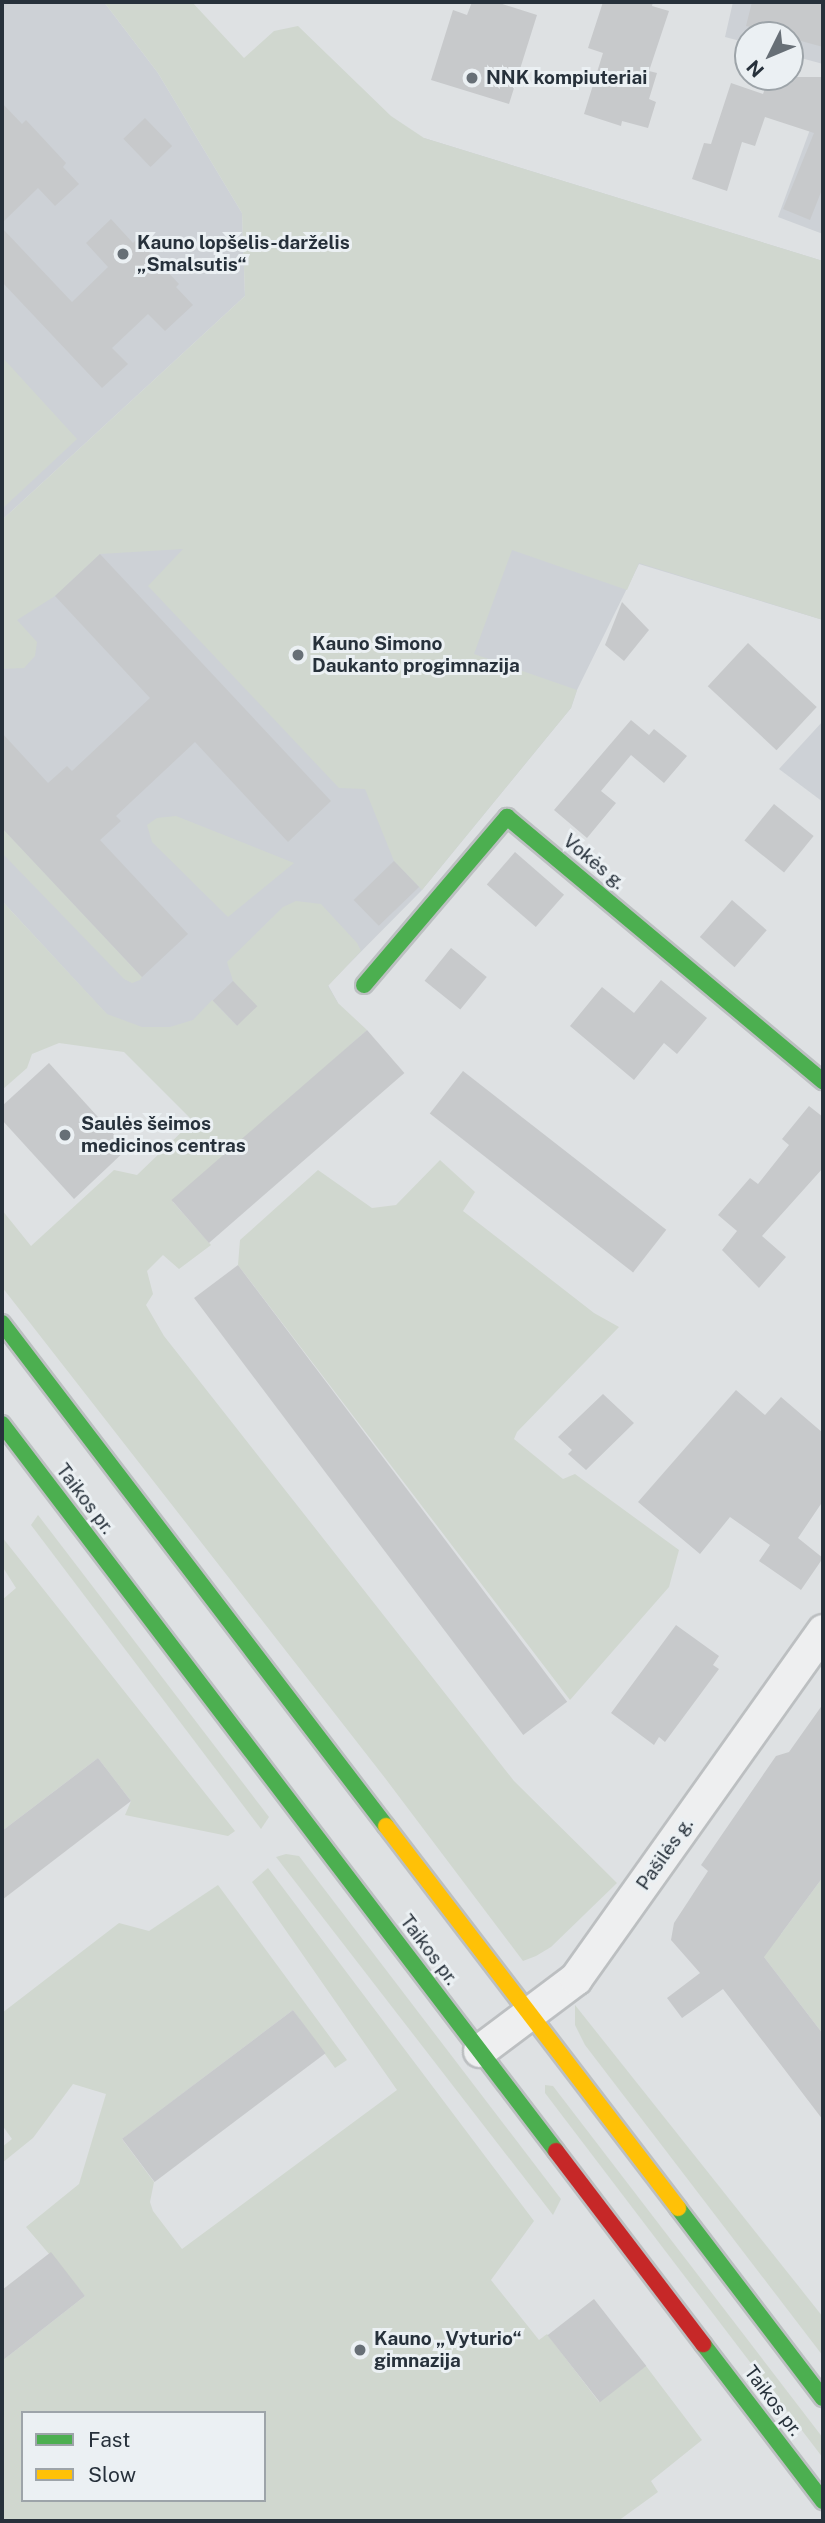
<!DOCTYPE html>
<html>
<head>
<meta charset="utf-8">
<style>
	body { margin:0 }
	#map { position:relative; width:825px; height:2523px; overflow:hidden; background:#dee1e3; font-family:"Public Sans",sans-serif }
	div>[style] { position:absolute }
	.built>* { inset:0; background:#cdd1d6 }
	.green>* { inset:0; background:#d0d7cf }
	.building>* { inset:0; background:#c7c9cb; transform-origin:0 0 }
	.roads { filter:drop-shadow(2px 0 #bcbfc1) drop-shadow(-2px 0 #bcbfc1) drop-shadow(0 2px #bcbfc1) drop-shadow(0 -2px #bcbfc1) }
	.street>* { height:32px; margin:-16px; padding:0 16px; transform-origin:16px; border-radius:16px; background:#eeeff0 }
	.fast>* { height:16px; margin:-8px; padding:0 8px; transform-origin:8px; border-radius:8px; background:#4caf50 }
	.slow>* { height:16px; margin:-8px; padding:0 8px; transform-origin:8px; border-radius:8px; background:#ffc107 }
	.jam>* { height:16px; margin:-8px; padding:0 8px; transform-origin:8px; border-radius:8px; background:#c62828 }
	.dots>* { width:19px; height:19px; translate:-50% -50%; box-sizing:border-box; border:4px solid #ebf0f3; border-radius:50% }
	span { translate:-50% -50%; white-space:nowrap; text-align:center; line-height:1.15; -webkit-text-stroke:6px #ebf0f3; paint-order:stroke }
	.poi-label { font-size:19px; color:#27313b; font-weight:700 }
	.left { translate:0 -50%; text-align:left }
	.street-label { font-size:19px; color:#27313b }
	.frame { position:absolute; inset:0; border:4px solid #27313b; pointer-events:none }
	.legend { position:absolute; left:21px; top:2411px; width:245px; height:91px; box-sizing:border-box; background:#ebf0f3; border:2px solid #9da4a9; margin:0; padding:9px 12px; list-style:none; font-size:21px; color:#27313b }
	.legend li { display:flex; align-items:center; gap:14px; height:35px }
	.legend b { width:35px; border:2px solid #9da4a9 }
	.north { position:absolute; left:734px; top:21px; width:70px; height:70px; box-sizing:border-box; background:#ebf0f3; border:2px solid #9da4a9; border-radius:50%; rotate:227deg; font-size:19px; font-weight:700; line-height:28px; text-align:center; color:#27313b }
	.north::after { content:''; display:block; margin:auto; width:24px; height:32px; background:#676f76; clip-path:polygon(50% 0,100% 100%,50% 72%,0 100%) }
</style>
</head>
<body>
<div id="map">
	<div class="built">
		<i style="clip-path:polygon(2px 2px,104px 2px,158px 73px,242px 213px,245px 296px,2px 520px)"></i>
		<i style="clip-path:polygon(733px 2px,823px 2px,823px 64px,790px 55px,790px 35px,748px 35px,748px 43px,725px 37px)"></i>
		<i style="clip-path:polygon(823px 94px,823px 234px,778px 217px)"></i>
		<i style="clip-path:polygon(424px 138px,823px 261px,823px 620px,639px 564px,577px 690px,571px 708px,422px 890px,328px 985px,338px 1003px,208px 1124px,2px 901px,2px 574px)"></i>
		<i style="clip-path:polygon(823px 721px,823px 802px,779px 769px)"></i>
	</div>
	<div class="green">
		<i style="clip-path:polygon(104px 2px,192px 2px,244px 58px,274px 31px,298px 26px,391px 116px,424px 138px,823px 261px,823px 620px,639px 563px,627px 590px,512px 550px,474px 654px,577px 690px,571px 708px,422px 890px,394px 861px,365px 789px,339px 788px,148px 586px,183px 549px,100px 554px,55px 596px,17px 620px,37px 642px,35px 656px,24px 668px,2px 669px,2px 520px,245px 296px,242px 213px,158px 73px)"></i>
		<i style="clip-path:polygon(2px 357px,77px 439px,2px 509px)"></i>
		<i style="clip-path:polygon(176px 816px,294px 863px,228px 917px,152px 842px,147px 825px,157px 818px)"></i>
		<i style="clip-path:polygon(2px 828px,142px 977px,140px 980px,132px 983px,124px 979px,2px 853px)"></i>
		<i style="clip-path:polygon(2px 901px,107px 1014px,142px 1027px,170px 1027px,193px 1020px,212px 1000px,236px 1025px,256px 1006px,233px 981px,227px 962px,283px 907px,296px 901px,321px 904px,357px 943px,361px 951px,328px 986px,338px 1003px,367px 1030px,173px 1202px,211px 1245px,179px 1269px,163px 1255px,147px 1271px,153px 1294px,146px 1305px,164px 1336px,514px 1781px,617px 1883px,551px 1947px,536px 1956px,523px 1961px,385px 1778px,2px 1287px,2px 1210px,31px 1246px,114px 1170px,137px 1175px,193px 1121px,124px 1052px,59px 1043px,32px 1054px,27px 1068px,2px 1090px)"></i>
		<i style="clip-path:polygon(440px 1160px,475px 1192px,463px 1211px,594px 1313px,619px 1327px,517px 1432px,514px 1439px,563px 1479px,575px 1474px,679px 1550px,669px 1587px,570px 1700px,238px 1265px,240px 1240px,318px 1170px,372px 1208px,396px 1205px)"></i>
		<i style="clip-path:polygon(38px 1515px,269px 1817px,261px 1829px,31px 1525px)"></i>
		<i style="clip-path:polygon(2px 1537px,235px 1831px,228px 1836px,125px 1815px,131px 1801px,98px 1758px,2px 1831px,2px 1600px,16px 1588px,2px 1566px)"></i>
		<i style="clip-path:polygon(286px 1854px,299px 1856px,561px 2199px,553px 2215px,276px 1857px)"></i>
		<i style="clip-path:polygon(evenodd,268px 1868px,534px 2221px,491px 2280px,539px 2340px,547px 2334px,599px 2402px,646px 2366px,702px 2440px,651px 2481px,658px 2492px,618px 2521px,2px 2521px,2px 2361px,85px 2296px,26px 2227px,79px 2184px,106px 2094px,73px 2084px,33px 2138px,2px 2163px,2px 2147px,12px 2139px,2px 2125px,2px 2013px,119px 1923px,149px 1931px,218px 1885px,347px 2060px,335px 2068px,293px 2010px,122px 2139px,154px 2182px,150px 2202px,153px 2211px,182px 2249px,397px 2090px,252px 1882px,268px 1868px,23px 2413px,264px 2413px,264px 2500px,23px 2500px,23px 2413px)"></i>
		<i style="clip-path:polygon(823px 1877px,823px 2034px,764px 1957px,762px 1931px,781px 1934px)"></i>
		<i style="clip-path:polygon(575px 2005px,823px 2317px,823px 2356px,585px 2045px,575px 2025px)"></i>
		<i style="clip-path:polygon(545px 2085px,553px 2086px,823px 2438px,823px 2458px,545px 2093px)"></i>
	</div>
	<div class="building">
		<i style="clip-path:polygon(472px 2px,496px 2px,537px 15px,509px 104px,431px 80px,453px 10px,467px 15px)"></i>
		<i style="clip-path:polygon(603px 2px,653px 2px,652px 6px,669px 11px,649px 71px,657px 73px,649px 99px,656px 102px,648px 128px,622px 121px,621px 126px,584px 114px,603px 53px,588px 48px)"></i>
		<i style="clip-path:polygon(752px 2px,823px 2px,823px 47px,790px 38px,790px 35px,746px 26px)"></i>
		<i style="clip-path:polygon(769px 77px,823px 77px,823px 187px,810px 220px,783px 209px,814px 133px,765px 117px,755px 146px,742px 142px,727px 191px,692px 179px,704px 143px,711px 144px,731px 83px,763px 94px)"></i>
		<i style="clip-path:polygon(2px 103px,22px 124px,26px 120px,66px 163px,63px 167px,79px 184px,55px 206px,38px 188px,2px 223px)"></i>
		<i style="left:145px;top:118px;width:39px;height:30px;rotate:46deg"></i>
		<i style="clip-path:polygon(111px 219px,133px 243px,137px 239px,179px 284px,176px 287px,193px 305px,165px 331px,148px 314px,112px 348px,128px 364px,102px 388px,2px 282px,2px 228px,72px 302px,108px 267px,86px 243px)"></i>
		<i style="clip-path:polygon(100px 554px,331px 801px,288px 842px,195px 742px,116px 816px,121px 821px,100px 840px,188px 934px,142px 977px,2px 828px,2px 733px,48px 783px,67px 766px,72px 771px,150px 698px,55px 596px)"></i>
		<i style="clip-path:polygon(622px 602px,649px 630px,624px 661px,605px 645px)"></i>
		<i style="left:748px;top:643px;width:94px;height:59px;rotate:43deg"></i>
		<i style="clip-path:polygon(631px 720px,649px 735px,654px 729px,687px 756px,664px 783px,631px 755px,601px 791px,616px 803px,587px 838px,554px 810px)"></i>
		<i style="left:774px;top:804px;width:51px;height:47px;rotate:39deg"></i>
		<i style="left:515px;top:852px;width:65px;height:43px;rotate:41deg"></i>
		<i style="left:394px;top:861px;width:36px;height:56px;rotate:46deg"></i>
		<i style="left:732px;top:900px;width:46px;height:49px;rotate:41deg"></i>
		<i style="left:451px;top:948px;width:46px;height:42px;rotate:39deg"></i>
		<i style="clip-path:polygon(661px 980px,707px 1018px,677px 1054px,664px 1043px,634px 1080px,570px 1026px,602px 987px,634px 1013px)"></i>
		<i style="left:233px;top:981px;width:35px;height:28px;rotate:46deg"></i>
		<i style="left:367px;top:1030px;width:57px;height:259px;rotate:49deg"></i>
		<i style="clip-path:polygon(49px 1063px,127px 1149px,74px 1199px,2px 1120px,2px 1106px)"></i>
		<i style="left:463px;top:1071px;width:258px;height:54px;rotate:38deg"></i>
		<i style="clip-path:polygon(809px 1106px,823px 1117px,823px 1168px,762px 1236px,786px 1257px,759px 1288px,722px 1250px,737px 1231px,718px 1215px,750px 1178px,758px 1184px,789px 1145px,782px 1139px)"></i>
		<i style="left:238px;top:1265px;width:547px;height:55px;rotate:53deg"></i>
		<i style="clip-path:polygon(736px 1390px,765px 1415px,781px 1397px,823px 1433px,823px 1501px,798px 1538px,823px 1558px,801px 1590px,759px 1561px,770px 1545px,730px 1517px,700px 1554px,638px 1502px)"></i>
		<i style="clip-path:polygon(603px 1394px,634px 1423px,586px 1470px,568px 1454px,572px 1450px,558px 1437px)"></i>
		<i style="clip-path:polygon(676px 1625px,719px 1656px,713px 1665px,719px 1669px,665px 1742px,659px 1737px,654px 1745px,611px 1713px)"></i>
		<i style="clip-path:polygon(823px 1704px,823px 1877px,764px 1957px,823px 2034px,823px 2120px,723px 1989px,682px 2018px,667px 1998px,700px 1973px,671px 1940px,674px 1923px,708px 1871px,701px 1865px,776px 1756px,789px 1752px)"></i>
		<i style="clip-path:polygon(98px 1758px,131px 1801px,2px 1900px,2px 1831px)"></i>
		<i style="left:293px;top:2010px;width:54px;height:214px;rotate:53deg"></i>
		<i style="clip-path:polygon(51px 2252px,85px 2296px,2px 2361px,2px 2290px)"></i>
		<i style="left:594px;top:2299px;width:85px;height:59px;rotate:52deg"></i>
	</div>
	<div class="roads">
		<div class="street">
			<i style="left:480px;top:2051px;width:120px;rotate:-36.9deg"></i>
			<i style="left:576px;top:1979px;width:427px;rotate:-54.6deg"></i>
		</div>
		<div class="fast">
			<i style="left:364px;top:985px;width:221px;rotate:-49.6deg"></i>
			<i style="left:507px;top:817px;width:412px;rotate:39.9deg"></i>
			<i style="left:2px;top:1323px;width:633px;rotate:52.64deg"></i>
			<i style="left:2px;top:1424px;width:914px;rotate:52.69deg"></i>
			<i style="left:678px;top:2208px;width:239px;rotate:52.7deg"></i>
			<i style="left:703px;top:2344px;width:198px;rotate:52.6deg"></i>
		</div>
		<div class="slow">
			<i style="left:386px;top:1826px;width:481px;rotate:52.6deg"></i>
		</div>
		<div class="jam">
			<i style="left:556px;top:2151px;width:243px;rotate:52.7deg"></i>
		</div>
	</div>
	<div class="dots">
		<i style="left:472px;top:78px;background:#676f76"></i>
		<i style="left:123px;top:254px;background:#676f76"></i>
		<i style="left:298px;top:655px;background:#676f76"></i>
		<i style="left:65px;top:1135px;background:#676f76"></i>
		<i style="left:360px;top:2350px;background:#676f76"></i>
	</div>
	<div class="poi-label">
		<span class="left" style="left:486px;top:78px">NNK kompiuteriai</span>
		<span class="left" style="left:137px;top:254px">Kauno lopšelis-darželis<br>„Smalsutis“</span>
		<span class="left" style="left:312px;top:655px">Kauno Simono<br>Daukanto progimnazija</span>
		<span class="left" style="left:81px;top:1135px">Saulės šeimos<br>medicinos centras</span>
		<span class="left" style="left:374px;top:2350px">Kauno „Vyturio“<br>gimnazija</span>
	</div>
	<div class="street-label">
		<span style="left:594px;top:862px;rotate:40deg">Vokės g.</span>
		<span style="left:85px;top:1499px;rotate:53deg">Taikos pr.</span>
		<span style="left:665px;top:1854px;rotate:-55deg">Pašilės g.</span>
		<span style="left:429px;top:1950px;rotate:53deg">Taikos pr.</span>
		<span style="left:773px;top:2401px;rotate:53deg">Taikos pr.</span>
	</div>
	<div class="frame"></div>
	<ul class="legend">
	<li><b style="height:9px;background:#4caf50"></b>Fast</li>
	<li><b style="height:9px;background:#ffc107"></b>Slow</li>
	</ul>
	<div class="north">N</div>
</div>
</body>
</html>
